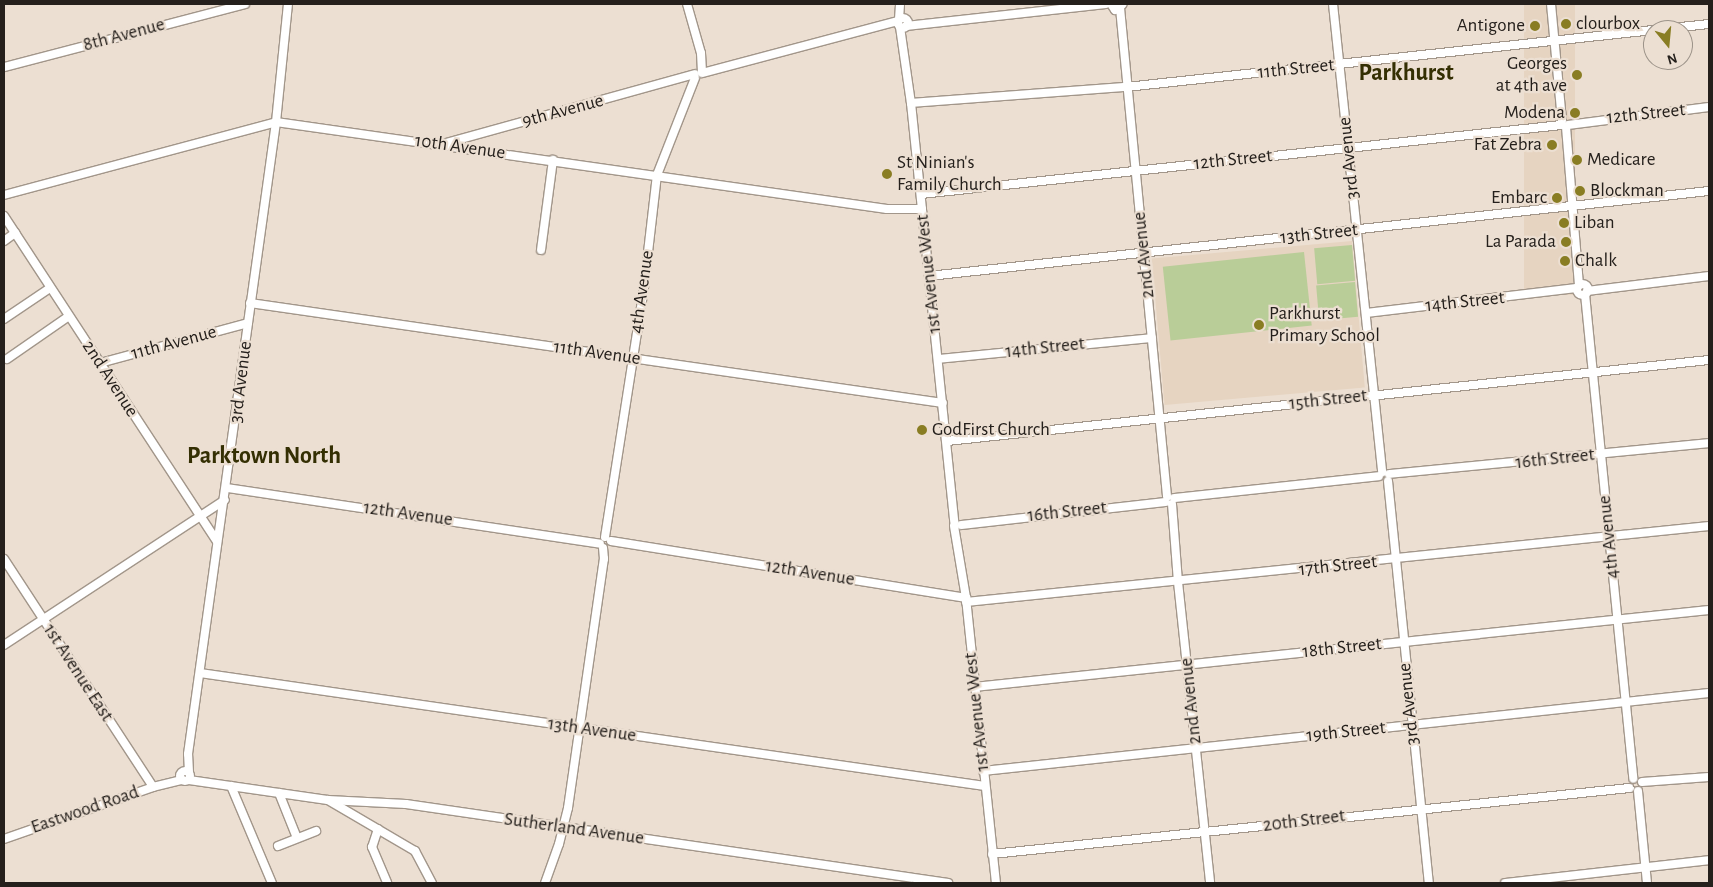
<!DOCTYPE html>
<html>
<head>
<meta charset="utf-8">
<style>
	body { margin:0 }
	#map { position:relative; width:1713px; height:887px; overflow:hidden; background:#ecdfd2; font-family:"Alegreya Sans",sans-serif }
	div>[style] { position:absolute }
	.built>* { inset:0; background:#e6d4c1; transform-origin:0 0 }
	.green>* { inset:0; background:#b9cd98; transform-origin:0 0 }
	.roads { filter:drop-shadow(1px 0 #a2968a) drop-shadow(-1px 0 #a2968a) drop-shadow(0 1px #a2968a) drop-shadow(0 -1px #a2968a) }
	.minor>* { height:8px; margin:-4px; padding:0 4px; transform-origin:4px; border-radius:4px; background:#fff }
	.minor>.ring { margin:-4px; padding:0; box-sizing:content-box; background:none; border:8px solid #fff; border-radius:50% }
	.dots>* { width:14px; height:14px; translate:-50% -50%; box-sizing:border-box; border:2px solid #ecdfd2; border-radius:50% }
	span { translate:-50% -50%; white-space:nowrap; text-align:center; line-height:1.15; -webkit-text-stroke:4.5px #ecdfd2; paint-order:stroke }
	.poi-label { font-size:19px; color:#25201c }
	.left { translate:0 -50%; text-align:left }
	.right { translate:-100% -50%; text-align:right }
	.street-label { font-size:19px; color:#25201c }
	.district-label { font-size:24px; color:#342f03; font-weight:700 }
	.frame { position:absolute; inset:0; border:5px solid #25201c; pointer-events:none }
	.north { position:absolute; left:1643px; top:20px; width:50px; height:50px; box-sizing:border-box; background:#ecdfd2; border:1px solid #9c9389; border-radius:50%; rotate:163deg; font-size:14px; font-weight:700; line-height:20px; text-align:center; color:#25201c }
	.north::after { content:''; display:block; margin:auto; width:18px; height:22px; background:#897d23; clip-path:polygon(50% 0,100% 100%,50% 72%,0 100%) }
</style>
</head>
<body>
<div id="map">
	<div class="built">
		<i style="left:1524px;top:4px;width:51px;height:291px"></i>
		<i style="left:1352px;top:241px;width:147px;height:201px;rotate:85deg"></i>
	</div>
	<div class="green">
		<i style="left:1352px;top:245px;width:36px;height:38px;rotate:85deg"></i>
		<i style="left:1304px;top:252px;width:74px;height:142px;rotate:84deg"></i>
		<i style="left:1355px;top:282px;width:35px;height:39px;rotate:85deg"></i>
	</div>
	<div class="roads">
		<div class="minor">
			<i style="left:687px;top:4px;width:51px;rotate:74.1deg"></i>
			<i style="left:701px;top:53px;width:19px;rotate:87deg"></i>
			<i style="left:1111px;top:4px;width:7px;rotate:56deg"></i>
			<i style="left:1115px;top:10px;width:9px;rotate:-36deg"></i>
			<i style="left:1333px;top:4px;width:471px;rotate:84deg"></i>
			<i style="left:1551px;top:4px;width:117px;rotate:84.6deg"></i>
			<i style="left:1120px;top:8px;width:491px;rotate:84.5deg"></i>
			<i class="ring" style="left:898px;top:18px;width:2px;height:2px"></i>
			<i style="left:899px;top:19px;width:15px;rotate:-86deg"></i>
			<i style="left:906px;top:26px;width:201px;rotate:-6.3deg"></i>
			<i style="left:900px;top:27px;width:77px;rotate:81.8deg"></i>
			<i style="left:911px;top:103px;width:421px;rotate:84.1deg"></i>
			<i style="left:4px;top:67px;width:249px;rotate:-14.6deg"></i>
			<i style="left:702px;top:73px;width:203px;rotate:-14.9deg"></i>
			<i style="left:911px;top:103px;width:216px;rotate:-4.3deg"></i>
			<i style="left:1126px;top:87px;width:586px;rotate:-6.17deg"></i>
			<i style="left:1568px;top:125px;width:142px;rotate:-7.3deg"></i>
			<i style="left:1566px;top:127px;width:159px;rotate:85.3deg"></i>
			<i style="left:446px;top:143px;width:258px;rotate:-15.5deg"></i>
			<i style="left:921px;top:194px;width:644px;rotate:-6.15deg"></i>
			<i style="left:4px;top:195px;width:282px;rotate:-15deg"></i>
			<i style="left:276px;top:122px;width:617px;rotate:8.1deg"></i>
			<i style="left:887px;top:209px;width:35px"></i>
			<i style="left:4px;top:216px;width:389px;rotate:56.8deg"></i>
			<i style="left:4px;top:241px;width:14px;rotate:-36deg"></i>
			<i style="left:541px;top:250px;width:91px;rotate:-82.4deg"></i>
			<i style="left:929px;top:276px;width:785px;rotate:-6.22deg"></i>
			<i class="ring" style="left:1576.5px;top:283.5px;width:3px;height:3px"></i>
			<i style="left:1587px;top:291px;width:123px;rotate:-7deg"></i>
			<i style="left:1585px;top:294px;width:487px;rotate:84.3deg"></i>
			<i style="left:250px;top:303px;width:700px;rotate:8.21deg"></i>
			<i style="left:1366px;top:313px;width:212px;rotate:-6.8deg"></i>
			<i style="left:4px;top:319px;width:55px;rotate:-34deg"></i>
			<i style="left:7px;top:359px;width:75px;rotate:-34.7deg"></i>
			<i style="left:938px;top:359px;width:215px;rotate:-5.6deg"></i>
			<i style="left:100px;top:363px;width:153px;rotate:-15.1deg"></i>
			<i style="left:947px;top:441px;width:766px;rotate:-6.07deg"></i>
			<i style="left:1389px;top:474px;width:321px;rotate:-5.5deg"></i>
			<i style="left:1388px;top:481px;width:404px;rotate:84.2deg"></i>
			<i style="left:227px;top:488px;width:377px;rotate:8.5deg"></i>
			<i style="left:1174px;top:498px;width:206px;rotate:-6.1deg"></i>
			<i style="left:1172px;top:504px;width:78px;rotate:85.6deg"></i>
			<i style="left:1178px;top:582px;width:303px;rotate:83.9deg"></i>
			<i style="left:961px;top:525px;width:206px;rotate:-6.4deg"></i>
			<i style="left:954px;top:526px;width:73px;rotate:80.5deg"></i>
			<i style="left:966px;top:598px;width:287px;rotate:84deg"></i>
			<i style="left:605px;top:537px;width:253px;rotate:-81.1deg"></i>
			<i style="left:644px;top:287px;width:113px;rotate:-83.4deg"></i>
			<i style="left:657px;top:175px;width:104px;rotate:-68.6deg"></i>
			<i style="left:611px;top:541px;width:360px;rotate:9.1deg"></i>
			<i style="left:4px;top:559px;width:272px;rotate:56.8deg"></i>
			<i style="left:966px;top:602px;width:747px;rotate:-5.84deg"></i>
			<i style="left:4px;top:645px;width:264px;rotate:-33.3deg"></i>
			<i style="left:200px;top:673px;width:793px;rotate:8.19deg"></i>
			<i style="left:974px;top:687px;width:739px;rotate:-5.98deg"></i>
			<i class="ring" style="left:180px;top:771px;width:2px;height:2px"></i>
			<i style="left:983px;top:771px;width:730px;rotate:-6.13deg"></i>
			<i style="left:189px;top:772px;width:18px;rotate:-93deg"></i>
			<i style="left:188px;top:754px;width:638px;rotate:-82.07deg"></i>
			<i style="left:276px;top:122px;width:119px;rotate:-84.2deg"></i>
			<i style="left:189px;top:780px;width:140px;rotate:8.2deg"></i>
			<i style="left:328px;top:800px;width:78px;rotate:2.9deg"></i>
			<i style="left:406px;top:804px;width:548px;rotate:8.29deg"></i>
			<i style="left:1642px;top:782px;width:67px;rotate:-4.3deg"></i>
			<i style="left:231px;top:786px;width:105px;rotate:67.1deg"></i>
			<i style="left:1638px;top:791px;width:92px;rotate:84.4deg"></i>
			<i style="left:279px;top:793px;width:48px;rotate:68.2deg"></i>
			<i style="left:328px;top:800px;width:101px;rotate:30.4deg"></i>
			<i style="left:415px;top:851px;width:36px;rotate:62deg"></i>
			<i style="left:378px;top:829px;width:19px;rotate:108deg"></i>
			<i style="left:372px;top:847px;width:39px;rotate:67deg"></i>
			<i style="left:4px;top:839px;width:158px;rotate:-19.2deg"></i>
			<i style="left:153px;top:787px;width:30px;rotate:-14deg"></i>
			<i style="left:278px;top:846px;width:41px;rotate:-21.5deg"></i>
			<i style="left:992px;top:854px;width:641px;rotate:-5.91deg"></i>
			<i style="left:545px;top:883px;width:41px;rotate:-70.3deg"></i>
			<i style="left:559px;top:844px;width:37px;rotate:-76deg"></i>
			<i style="left:568px;top:808px;width:252px;rotate:-81.8deg"></i>
			<i style="left:604px;top:559px;width:11px;rotate:-95deg"></i>
			<i style="left:1505px;top:883px;width:205px;rotate:-6.4deg"></i>
		</div>
	</div>
	<div class="dots">
		<i style="left:1566px;top:24px;background:#897d23"></i>
		<i style="left:1535px;top:26px;background:#897d23"></i>
		<i style="left:1577px;top:75px;background:#897d23"></i>
		<i style="left:1575px;top:113px;background:#897d23"></i>
		<i style="left:1552px;top:145px;background:#897d23"></i>
		<i style="left:1577px;top:160px;background:#897d23"></i>
		<i style="left:887px;top:174px;background:#897d23"></i>
		<i style="left:1580px;top:191px;background:#897d23"></i>
		<i style="left:1557px;top:198px;background:#897d23"></i>
		<i style="left:1564px;top:223px;background:#897d23"></i>
		<i style="left:1566px;top:242px;background:#897d23"></i>
		<i style="left:1565px;top:261px;background:#897d23"></i>
		<i style="left:1259px;top:325px;background:#897d23"></i>
		<i style="left:922px;top:430px;background:#897d23"></i>
	</div>
	<div class="poi-label">
		<span class="left" style="left:1576px;top:24px">clourbox</span>
		<span class="right" style="left:1525px;top:26px">Antigone</span>
		<span class="right" style="left:1567px;top:75px">Georges<br>at 4th ave</span>
		<span class="right" style="left:1565px;top:113px">Modena</span>
		<span class="right" style="left:1542px;top:145px">Fat Zebra</span>
		<span class="left" style="left:1587px;top:160px">Medicare</span>
		<span class="left" style="left:897px;top:174px">St Ninian's<br>Family Church</span>
		<span class="left" style="left:1590px;top:191px">Blockman</span>
		<span class="right" style="left:1547px;top:198px">Embarc</span>
		<span class="left" style="left:1574px;top:223px">Liban</span>
		<span class="right" style="left:1556px;top:242px">La Parada</span>
		<span class="left" style="left:1575px;top:261px">Chalk</span>
		<span class="left" style="left:1269px;top:325px">Parkhurst<br>Primary School</span>
		<span class="left" style="left:932px;top:430px">GodFirst Church</span>
	</div>
	<div class="street-label">
		<span style="left:124px;top:35px;rotate:-15deg">8th Avenue</span>
		<span style="left:1296px;top:69px;rotate:-6deg">11th Street</span>
		<span style="left:563px;top:111px;rotate:-15deg">9th Avenue</span>
		<span style="left:1646px;top:114px;rotate:-6deg">12th Street</span>
		<span style="left:460px;top:147px;rotate:8deg">10th Avenue</span>
		<span style="left:1349px;top:158px;rotate:-96deg">3rd Avenue</span>
		<span style="left:1233px;top:160px;rotate:-6deg">12th Street</span>
		<span style="left:1319px;top:234px;rotate:-6deg">13th Street</span>
		<span style="left:1144px;top:255px;rotate:-96deg">2nd Avenue</span>
		<span style="left:929px;top:274px;rotate:-96deg">1st Avenue West</span>
		<span style="left:642px;top:292px;rotate:-82deg">4th Avenue</span>
		<span style="left:1465px;top:302px;rotate:-6deg">14th Street</span>
		<span style="left:174px;top:343px;rotate:-15deg">11th Avenue</span>
		<span style="left:1045px;top:348px;rotate:-6deg">14th Street</span>
		<span style="left:597px;top:353px;rotate:8deg">11th Avenue</span>
		<span style="left:110px;top:379px;rotate:57deg">2nd Avenue</span>
		<span style="left:241px;top:382px;rotate:-83deg">3rd Avenue</span>
		<span style="left:1328px;top:400px;rotate:-6deg">15th Street</span>
		<span style="left:1555px;top:459px;rotate:-6deg">16th Street</span>
		<span style="left:1067px;top:512px;rotate:-6deg">16th Street</span>
		<span style="left:408px;top:514px;rotate:8deg">12th Avenue</span>
		<span style="left:1609px;top:537px;rotate:-96deg">4th Avenue</span>
		<span style="left:1338px;top:566px;rotate:-6deg">17th Street</span>
		<span style="left:810px;top:573px;rotate:9deg">12th Avenue</span>
		<span style="left:1342px;top:648px;rotate:-6deg">18th Street</span>
		<span style="left:78px;top:673px;rotate:57deg">1st Avenue East</span>
		<span style="left:1191px;top:701px;rotate:-96deg">2nd Avenue</span>
		<span style="left:1409px;top:704px;rotate:-96deg">3rd Avenue</span>
		<span style="left:977px;top:712px;rotate:-96deg">1st Avenue West</span>
		<span style="left:592px;top:730px;rotate:8deg">13th Avenue</span>
		<span style="left:1346px;top:732px;rotate:-6deg">19th Street</span>
		<span style="left:85px;top:810px;rotate:-19deg">Eastwood Road</span>
		<span style="left:1304px;top:821px;rotate:-7deg">20th Street</span>
		<span style="left:574px;top:829px;rotate:8deg">Sutherland Avenue</span>
	</div>
	<div class="district-label">
		<span style="left:1406px;top:74px">Parkhurst</span>
		<span style="left:264px;top:457px">Parktown North</span>
	</div>
	<div class="frame"></div>
	<div class="north">N</div>
</div>
</body>
</html>
